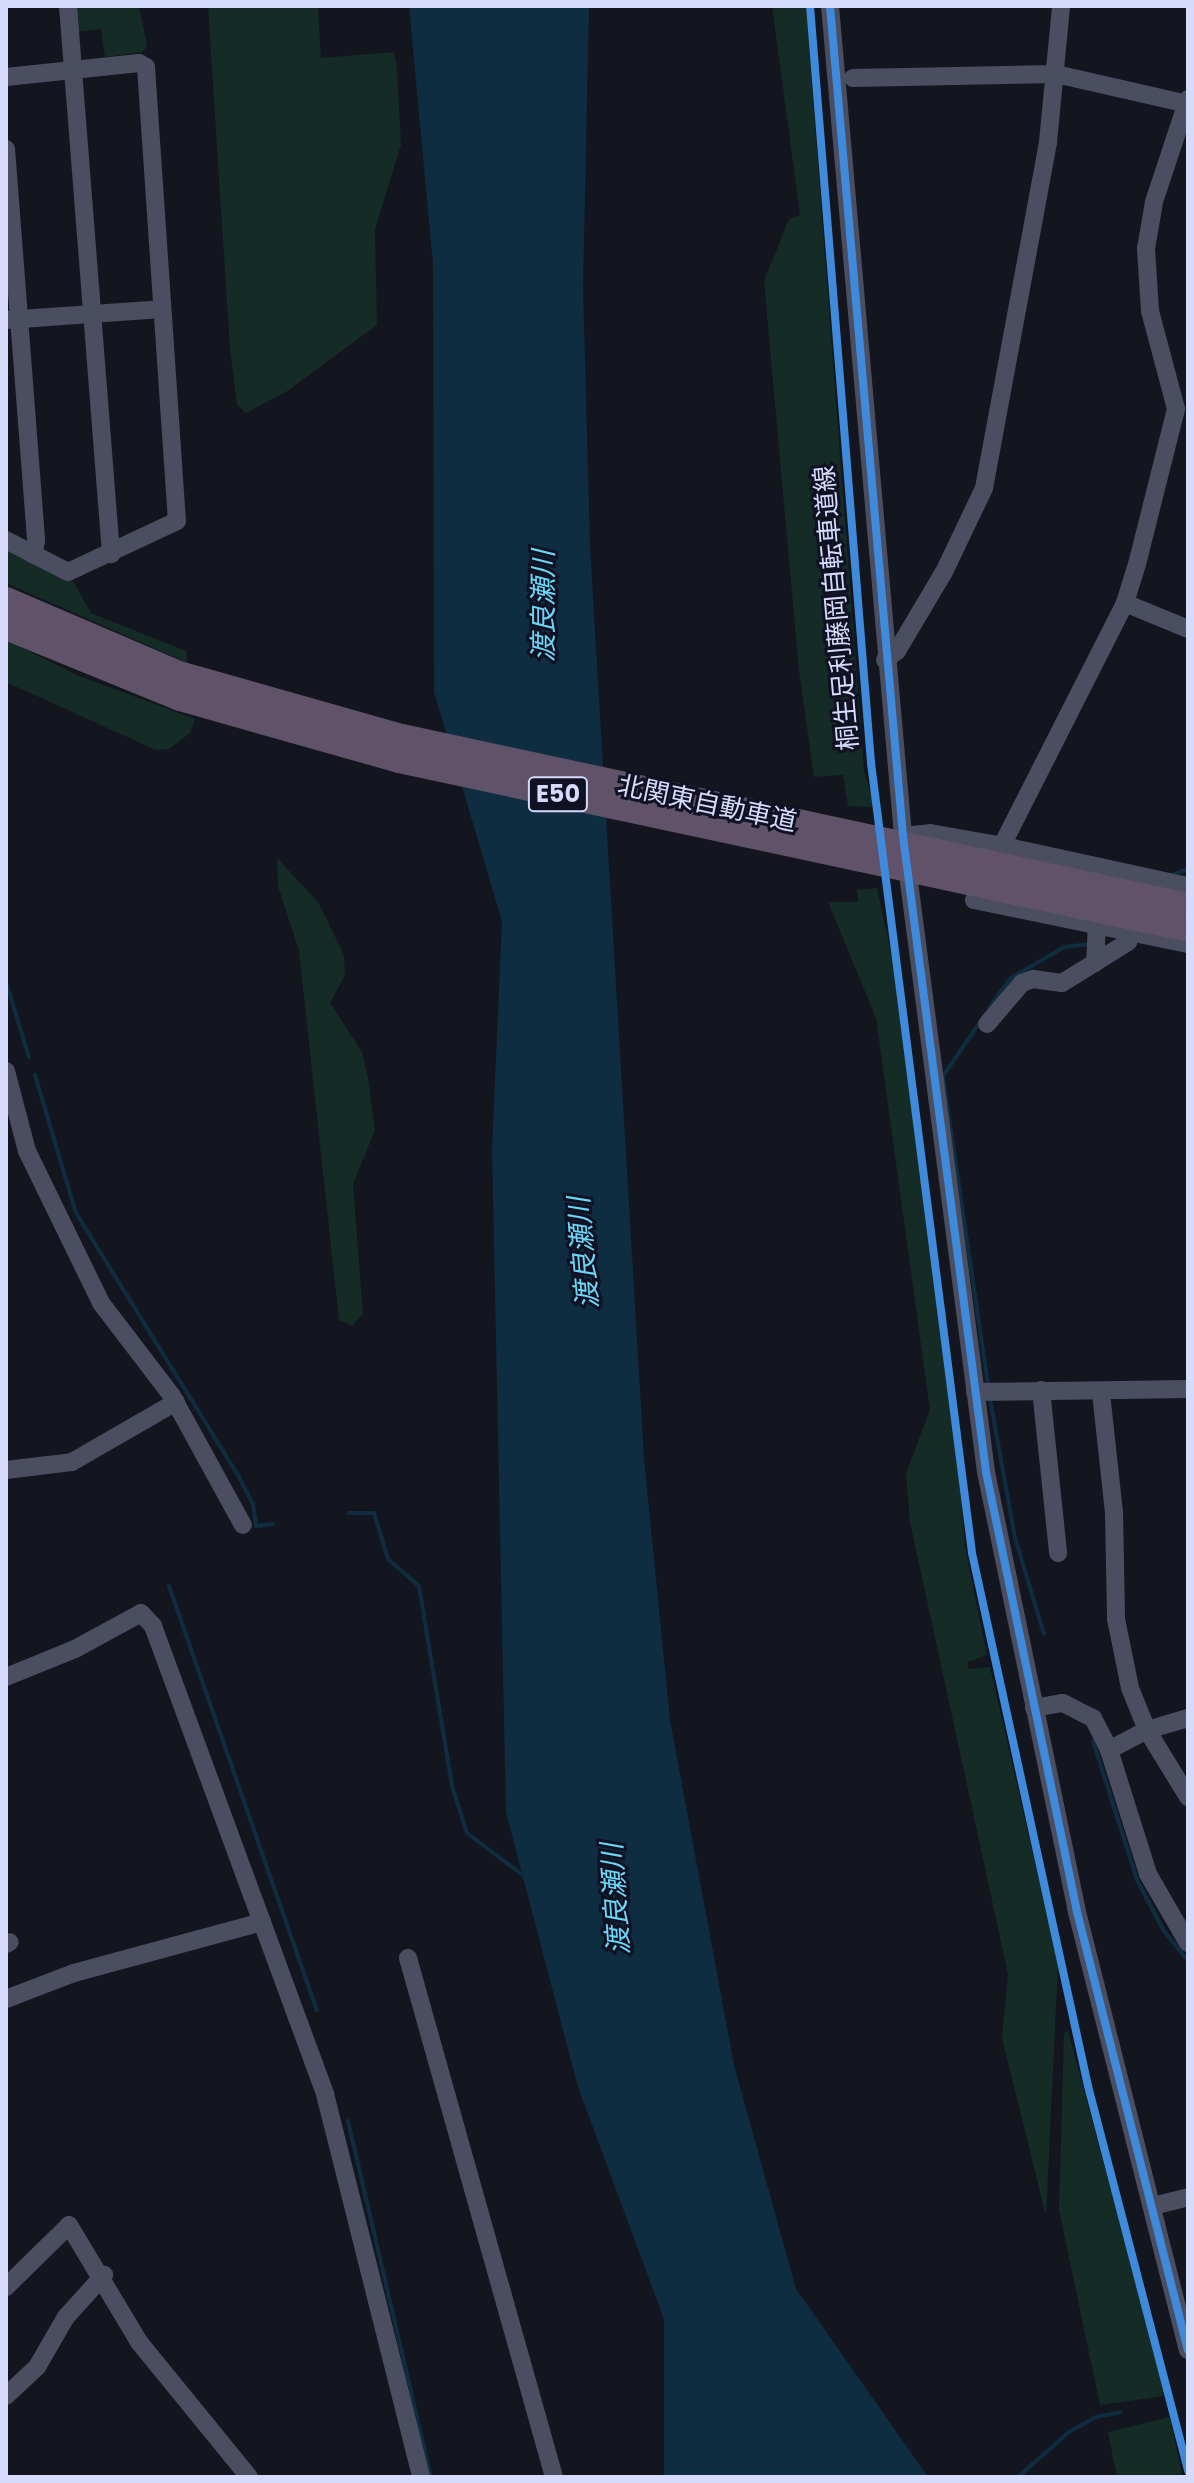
<!DOCTYPE html>
<html>
<head>
<meta charset="utf-8">
<style>
	body { margin:0 }
	#map { position:relative; width:1194px; height:2483px; overflow:hidden; background:#14161f; font-family:Poppins,"Noto Sans JP",sans-serif }
	div>[style] { position:absolute }
	.green>* { inset:0; background:#142b26 }
	.water>* { inset:0; background:#0f2d41 }
	.stream>* { height:4px; margin:-2px; padding:0 2px; transform-origin:2px; border-radius:2px; background:#0f2d41 }
	.minor>* { height:18px; margin:-9px; padding:0 9px; transform-origin:9px; border-radius:9px; background:#4a4e60 }
	.highway>* { height:26px; margin:-13px; padding:0 13px; transform-origin:13px; border-radius:13px; background:#605268 }
	.highway-bridge>* { height:26px; margin:-13px; padding:0 13px; transform-origin:13px; border-radius:13px; background:#605268 }
	.cycleway>* { height:8px; margin:-4px; padding:0 4px; transform-origin:4px; border-radius:4px; background:#408adc }
	span { translate:-50% -50%; white-space:nowrap; text-align:center; line-height:1.15; -webkit-text-stroke:6px #101224; paint-order:stroke }
	.shield-label span { padding:2px 6px; background:#101224; border:2px solid; border-radius:6px; -webkit-text-stroke-width:0 }
	.shield-label { font-size:24px; color:#d6dbfc; font-weight:700 }
	.street-label { font-size:26px; color:#d6dbfc }
	.water-label { font-size:28px; color:#6bd6f6; font-style:italic }
	.frame { position:absolute; inset:0; border:8px solid #d6dbfc; pointer-events:none }
</style>
</head>
<body>
<div id="map">
	<div class="green">
		<i style="clip-path:polygon(74px 6px,139px 6px,147px 46px,142px 52px,105px 57px,101px 29px,76px 32px)"></i>
		<i style="clip-path:polygon(208px 6px,318px 6px,321px 58px,394px 52px,397px 69px,401px 145px,375px 229px,377px 325px,286px 392px,246px 413px,237px 404px,230px 350px)"></i>
		<i style="clip-path:polygon(772px 6px,806px 6px,864px 771px,875px 807px,848px 806px,843px 775px,814px 777px,799px 671px,764px 281px,789px 219px,800px 215px)"></i>
		<i style="clip-path:polygon(6px 545px,74px 583px,91px 613px,186px 651px,188px 663px,6px 583px)"></i>
		<i style="clip-path:polygon(6px 640px,79px 676px,195px 719px,190px 733px,169px 749px,156px 750px,6px 682px)"></i>
		<i style="clip-path:polygon(277px 858px,318px 902px,344px 955px,345px 975px,330px 1003px,362px 1052px,368px 1078px,375px 1130px,353px 1184px,363px 1314px,352px 1326px,339px 1320px,299px 951px,278px 886px)"></i>
		<i style="clip-path:polygon(877px 888px,894px 968px,953px 1407px,965px 1547px,987px 1655px,968px 1662px,968px 1669px,990px 1667px,1058px 1964px,1046px 2216px,1002px 2038px,1008px 1974px,910px 1522px,906px 1473px,930px 1410px,876px 1018px,828px 902px,858px 902px,857px 890px)"></i>
		<i style="clip-path:polygon(1068px 2031px,1158px 2364px,1164px 2396px,1100px 2405px,1059px 2210px,1064px 2033px)"></i>
		<i style="clip-path:polygon(1170px 2417px,1182px 2477px,1117px 2477px,1108px 2432px)"></i>
	</div>
	<div class="water">
		<i style="clip-path:polygon(409px 6px,589px 6px,583px 286px,590px 547px,644px 1458px,670px 1720px,734px 2065px,796px 2289px,928px 2477px,664px 2477px,664px 2319px,578px 2087px,506px 1812px,492px 1149px,502px 921px,434px 692px,433px 264px)"></i>
	</div>
	<div class="stream">
		<i style="left:1172px;top:875px;width:17px;rotate:-21deg"></i>
		<i style="left:6px;top:982px;width:78px;rotate:73deg"></i>
		<i style="left:989px;top:1008px;width:37px;rotate:-54deg"></i>
		<i style="left:1011px;top:978px;width:61px;rotate:-30.3deg"></i>
		<i style="left:1064px;top:947px;width:28px;rotate:-6deg"></i>
		<i style="left:980px;top:1022px;width:65px;rotate:124.4deg"></i>
		<i style="left:943px;top:1076px;width:313px;rotate:81.7deg"></i>
		<i style="left:35px;top:1075px;width:144px;rotate:73.5deg"></i>
		<i style="left:76px;top:1213px;width:308px;rotate:58.3deg"></i>
		<i style="left:238px;top:1475px;width:33px;rotate:63deg"></i>
		<i style="left:253px;top:1504px;width:22px;rotate:82deg"></i>
		<i style="left:256px;top:1526px;width:17px;rotate:-7deg"></i>
		<i style="left:990px;top:1399px;width:141px;rotate:79.8deg"></i>
		<i style="left:1015px;top:1538px;width:100px;rotate:73.2deg"></i>
		<i style="left:349px;top:1513px;width:25px"></i>
		<i style="left:374px;top:1513px;width:48px;rotate:73.1deg"></i>
		<i style="left:388px;top:1559px;width:41px;rotate:41.1deg"></i>
		<i style="left:419px;top:1586px;width:203px;rotate:80.6deg"></i>
		<i style="left:452px;top:1786px;width:49px;rotate:72.3deg"></i>
		<i style="left:467px;top:1833px;width:71px;rotate:37deg"></i>
		<i style="left:169px;top:1586px;width:449px;rotate:70.8deg"></i>
		<i style="left:1093px;top:1741px;width:146px;rotate:72.4deg"></i>
		<i style="left:1137px;top:1880px;width:58px;rotate:62.1deg"></i>
		<i style="left:1164px;top:1931px;width:38px;rotate:51deg"></i>
		<i style="left:348px;top:2121px;width:366px;rotate:76.9deg"></i>
		<i style="left:1018px;top:2477px;width:68px;rotate:-41.4deg"></i>
		<i style="left:1069px;top:2432px;width:31px;rotate:-29deg"></i>
		<i style="left:1096px;top:2417px;width:25px;rotate:-11deg"></i>
	</div>
	<div class="minor">
		<i style="left:68px;top:6px;width:550px;rotate:85.51deg"></i>
		<i style="left:830px;top:6px;width:833px;rotate:84.97deg"></i>
		<i style="left:903px;top:836px;width:641px;rotate:82.56deg"></i>
		<i style="left:986px;top:1472px;width:445px;rotate:78.3deg"></i>
		<i style="left:1076px;top:1908px;width:456px;rotate:75.8deg"></i>
		<i style="left:6px;top:77px;width:134px;rotate:-6deg"></i>
		<i style="left:139px;top:63px;width:8px;rotate:30deg"></i>
		<i style="left:146px;top:67px;width:455px;rotate:86.1deg"></i>
		<i style="left:177px;top:521px;width:120px;rotate:154.9deg"></i>
		<i style="left:68px;top:572px;width:70px;rotate:-152.7deg"></i>
		<i style="left:853px;top:78px;width:203px;rotate:-1.1deg"></i>
		<i style="left:1056px;top:74px;width:135px;rotate:12.8deg"></i>
		<i style="left:1188px;top:99px;width:108px;rotate:108.3deg"></i>
		<i style="left:1154px;top:202px;width:48px;rotate:99.7deg"></i>
		<i style="left:1146px;top:249px;width:62px;rotate:86.3deg"></i>
		<i style="left:1150px;top:311px;width:101px;rotate:75.1deg"></i>
		<i style="left:1176px;top:409px;width:160px;rotate:104.1deg"></i>
		<i style="left:1137px;top:564px;width:41px;rotate:107.1deg"></i>
		<i style="left:1125px;top:603px;width:333px;rotate:116.9deg"></i>
		<i style="left:974px;top:900px;width:218px;rotate:11.6deg"></i>
		<i style="left:6px;top:149px;width:393px;rotate:85.6deg"></i>
		<i style="left:36px;top:541px;width:14px;rotate:102deg"></i>
		<i style="left:6px;top:320px;width:156px;rotate:-4deg"></i>
		<i style="left:1125px;top:603px;width:68px;rotate:22.4deg"></i>
		<i style="left:885px;top:660px;width:15px;rotate:-37deg"></i>
		<i style="left:897px;top:651px;width:92px;rotate:-59.3deg"></i>
		<i style="left:944px;top:572px;width:93px;rotate:-64.5deg"></i>
		<i style="left:984px;top:488px;width:352px;rotate:-79.5deg"></i>
		<i style="left:1048px;top:142px;width:137px;rotate:-84.5deg"></i>
		<i style="left:903px;top:836px;width:27px;rotate:-6deg"></i>
		<i style="left:930px;top:833px;width:75px;rotate:10deg"></i>
		<i style="left:1004px;top:846px;width:188px;rotate:12.3deg"></i>
		<i style="left:1095px;top:963px;width:38px;rotate:-87deg"></i>
		<i style="left:987px;top:1024px;width:54px;rotate:-49.5deg"></i>
		<i style="left:1022px;top:983px;width:12px;rotate:-20deg"></i>
		<i style="left:1033px;top:979px;width:29px;rotate:8deg"></i>
		<i style="left:1062px;top:983px;width:78px;rotate:-31.8deg"></i>
		<i style="left:6px;top:1071px;width:83px;rotate:75.3deg"></i>
		<i style="left:27px;top:1151px;width:169px;rotate:64deg"></i>
		<i style="left:101px;top:1303px;width:117px;rotate:52.6deg"></i>
		<i style="left:172px;top:1396px;width:147px;rotate:61.2deg"></i>
		<i style="left:1041px;top:1390px;width:164px;rotate:84deg"></i>
		<i style="left:975px;top:1392px;width:213px;rotate:-0.8deg"></i>
		<i style="left:1101px;top:1393px;width:120px;rotate:83.8deg"></i>
		<i style="left:1114px;top:1512px;width:107px;rotate:88.9deg"></i>
		<i style="left:1116px;top:1619px;width:70px;rotate:78.5deg"></i>
		<i style="left:1130px;top:1688px;width:45px;rotate:68deg"></i>
		<i style="left:1147px;top:1730px;width:43px;rotate:152.2deg"></i>
		<i style="left:6px;top:1470px;width:66px;rotate:-6.9deg"></i>
		<i style="left:72px;top:1462px;width:120px;rotate:-30deg"></i>
		<i style="left:6px;top:1677px;width:74px;rotate:-22.1deg"></i>
		<i style="left:75px;top:1649px;width:75px;rotate:-28.6deg"></i>
		<i style="left:141px;top:1613px;width:18px;rotate:47deg"></i>
		<i style="left:153px;top:1626px;width:499px;rotate:69.8deg"></i>
		<i style="left:325px;top:2094px;width:395px;rotate:75.9deg"></i>
		<i style="left:1034px;top:1708px;width:29px;rotate:-10deg"></i>
		<i style="left:1063px;top:1703px;width:34px;rotate:27deg"></i>
		<i style="left:1093px;top:1718px;width:36px;rotate:63deg"></i>
		<i style="left:1109px;top:1750px;width:130px;rotate:72.5deg"></i>
		<i style="left:1148px;top:1874px;width:80px;rotate:59.9deg"></i>
		<i style="left:1188px;top:1718px;width:43px;rotate:163.7deg"></i>
		<i style="left:1147px;top:1730px;width:79px;rotate:58.5deg"></i>
		<i style="left:6px;top:1944px;width:4px;rotate:-27deg"></i>
		<i style="left:408px;top:1958px;width:539px;rotate:74.29deg"></i>
		<i style="left:6px;top:1999px;width:73px;rotate:-20.9deg"></i>
		<i style="left:74px;top:1973px;width:195px;rotate:-15.2deg"></i>
		<i style="left:1153px;top:2206px;width:36px;rotate:-14deg"></i>
		<i style="left:6px;top:2287px;width:88px;rotate:-44.5deg"></i>
		<i style="left:69px;top:2225px;width:136px;rotate:59.1deg"></i>
		<i style="left:139px;top:2342px;width:174px;rotate:50.8deg"></i>
		<i style="left:6px;top:2396px;width:42px;rotate:-43.1deg"></i>
		<i style="left:37px;top:2367px;width:58px;rotate:-59.9deg"></i>
		<i style="left:66px;top:2317px;width:57px;rotate:-47.9deg"></i>
	</div>
	<div class="highway">
		<i style="left:6px;top:600px;width:188px;rotate:23.2deg"></i>
		<i style="left:6px;top:627px;width:188px;rotate:22.2deg"></i>
	</div>
	<div class="highway-bridge">
		<i style="left:179px;top:674px;width:232px;rotate:15.8deg"></i>
		<i style="left:402px;top:737px;width:804px;rotate:12.13deg"></i>
		<i style="left:180px;top:698px;width:228px;rotate:15.8deg"></i>
		<i style="left:399px;top:760px;width:807px;rotate:12.09deg"></i>
	</div>
	<div class="cycleway">
		<i style="left:810px;top:6px;width:759px;rotate:85.39deg"></i>
		<i style="left:871px;top:763px;width:796px;rotate:82.71deg"></i>
		<i style="left:972px;top:1553px;width:545px;rotate:77.72deg"></i>
		<i style="left:1088px;top:2086px;width:398px;rotate:75.4deg"></i>
		<i style="left:830px;top:6px;width:833px;rotate:84.97deg"></i>
		<i style="left:903px;top:836px;width:641px;rotate:82.56deg"></i>
		<i style="left:986px;top:1472px;width:445px;rotate:78.3deg"></i>
		<i style="left:1076px;top:1908px;width:456px;rotate:75.8deg"></i>
	</div>
	<div class="shield-label">
		<span style="left:558px;top:794px">E50</span>
	</div>
	<div class="street-label">
		<span style="left:837px;top:608px;rotate:-95deg">桐生足利藤岡自転車道線</span>
		<span style="left:707px;top:804px;rotate:12deg">北関東自動車道</span>
	</div>
	<div class="water-label">
		<span style="left:544px;top:606px;rotate:-90deg">渡良瀬川</span>
		<span style="left:584px;top:1253px;rotate:-95deg">渡良瀬川</span>
		<span style="left:616px;top:1899px;rotate:-94deg">渡良瀬川</span>
	</div>
	<div class="frame"></div>
</div>
</body>
</html>
